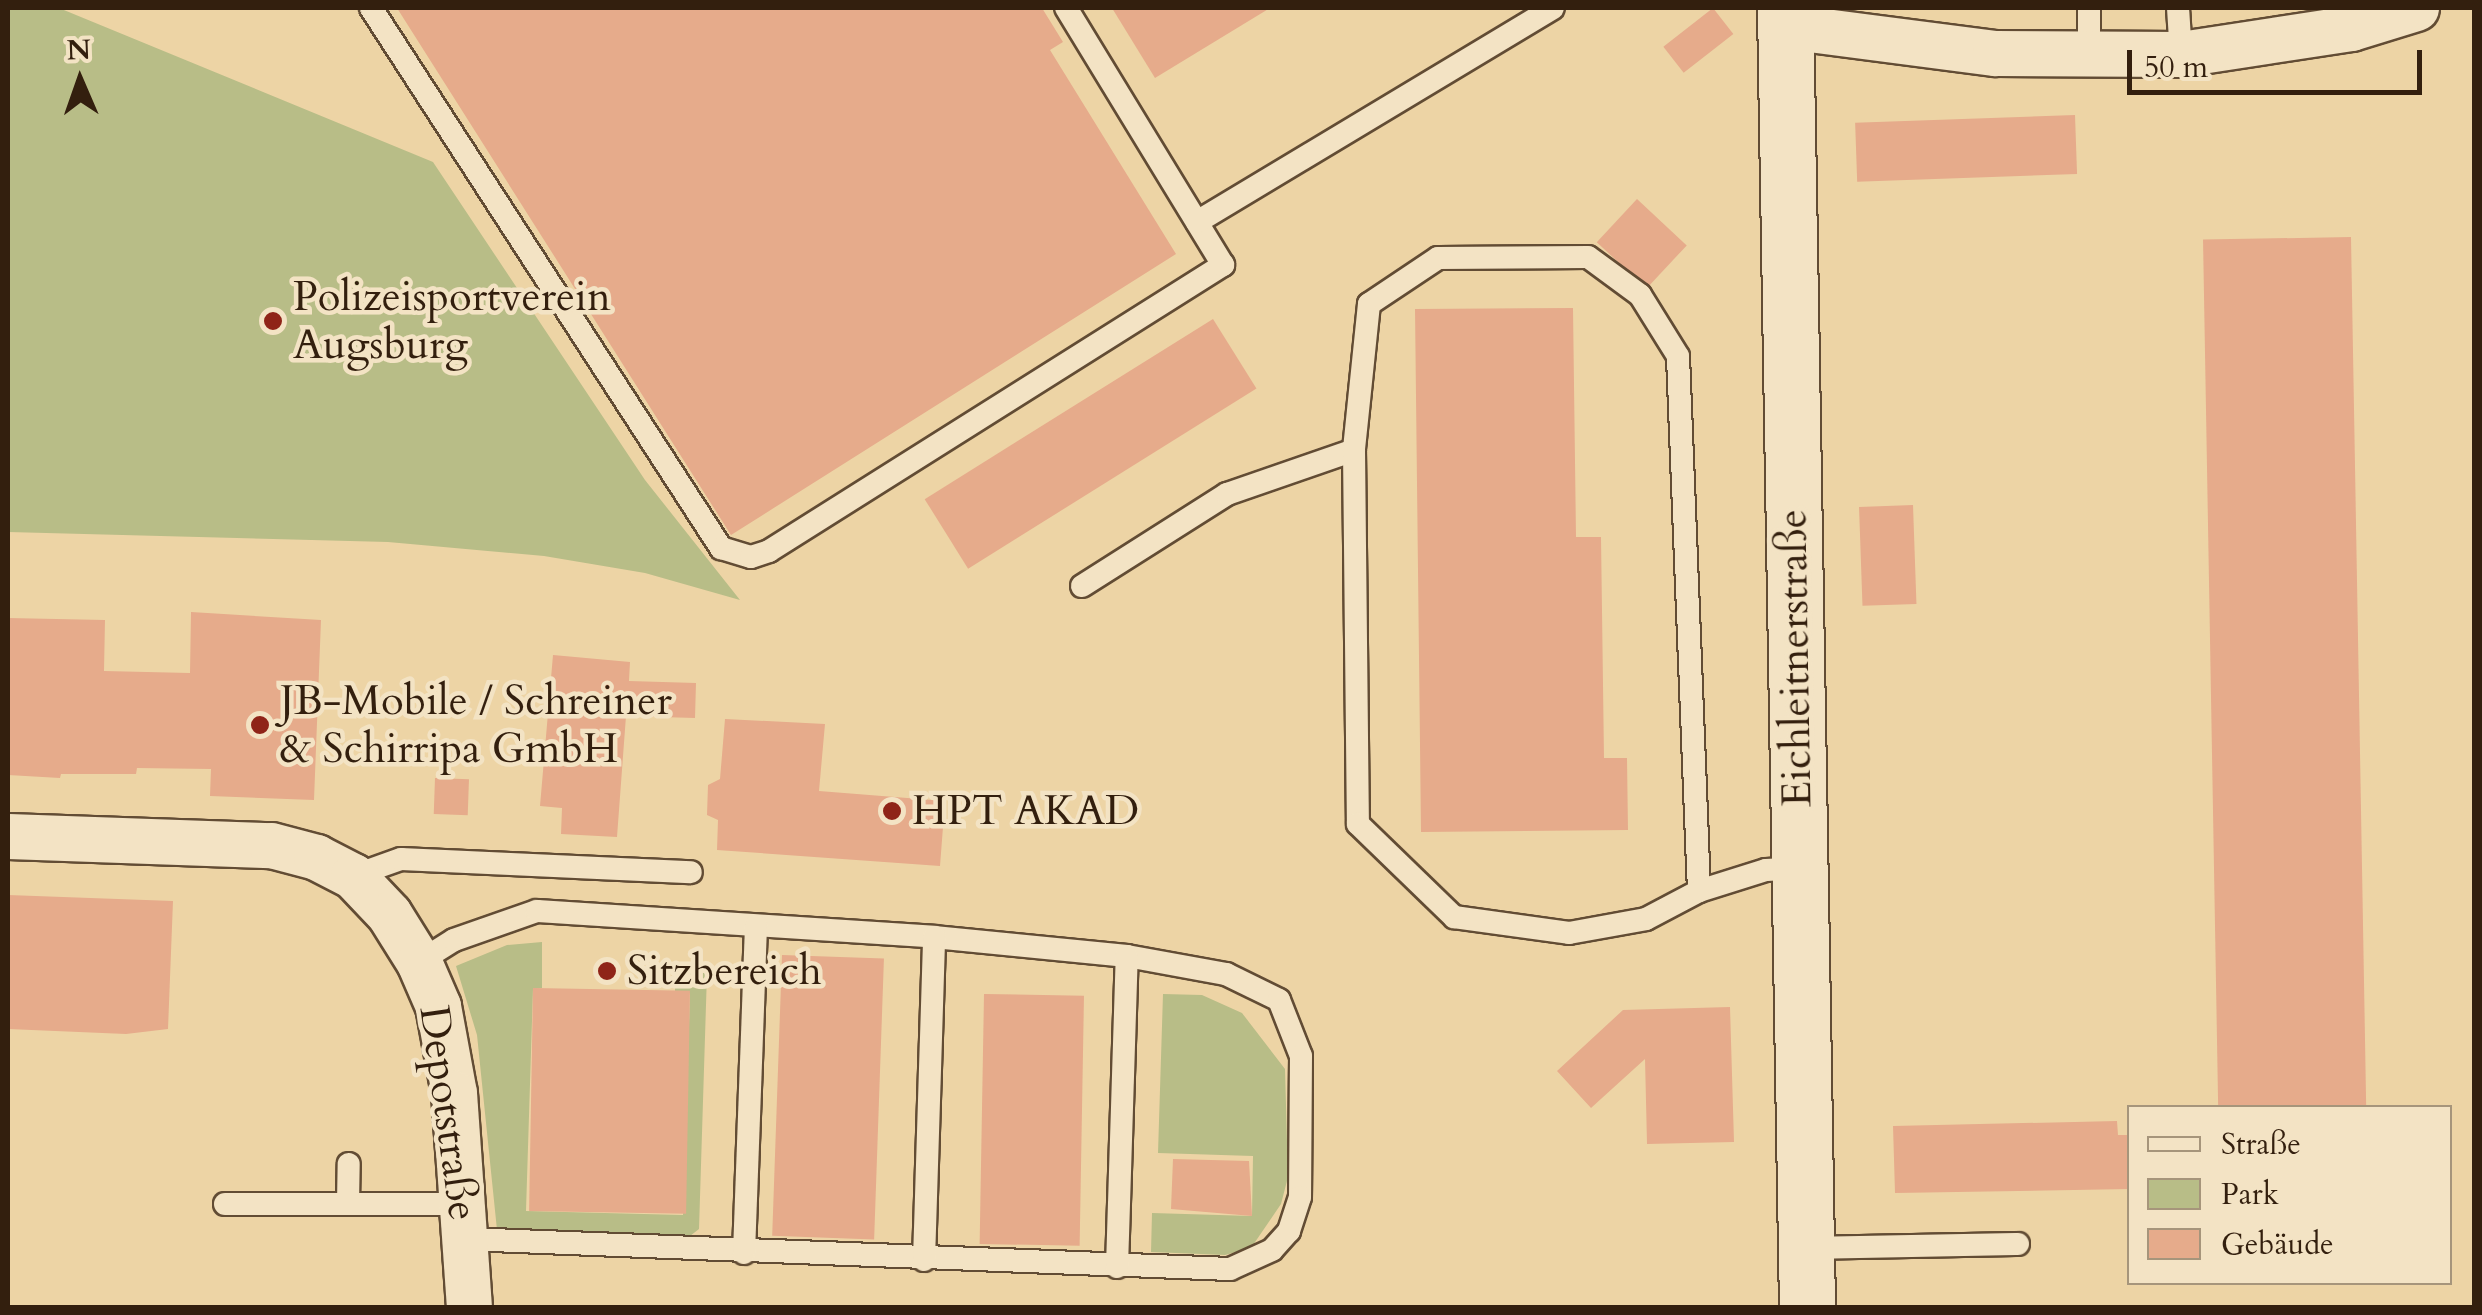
<!DOCTYPE html>
<html>
<head>
<meta charset="utf-8">
<style>
	body { margin:0 }
	#map { position:relative; width:2482px; height:1315px; overflow:hidden; background:#edd4a5; font-family:Cardo,serif }
	div>[style] { position:absolute }
	.green>* { inset:0; background:#b8bd87 }
	.building>* { inset:0; background:#e6ab8b; transform-origin:0 0 }
	.roads { filter:drop-shadow(2px 0 #624c34) drop-shadow(-2px 0 #624c34) drop-shadow(0 2px #624c34) drop-shadow(0 -2px #624c34) }
	.service>* { height:22px; margin:-11px; padding:0 11px; transform-origin:11px; border-radius:11px; background:#f3e3c4 }
	.minor>* { height:45px; margin:-22.5px; padding:0 22.5px; transform-origin:22.5px; border-radius:22.5px; background:#f3e3c4 }
	.secondary>* { height:55px; margin:-27.5px; padding:0 27.5px; transform-origin:27.5px; border-radius:27.5px; background:#f3e3c4 }
	.dots>* { width:28px; height:28px; translate:-50% -50%; box-sizing:border-box; border:5px solid #f3e3c4; border-radius:50% }
	span { translate:-50% -50%; white-space:nowrap; text-align:center; line-height:1.15; -webkit-text-stroke:9px #f3e3c4; paint-order:stroke }
	.poi-label { font-size:42px; color:#331f0e }
	.left { translate:0 -50%; text-align:left }
	.street-label { font-size:42px; color:#331f0e }
	.frame { position:absolute; inset:0; border:10px solid #331f0e; pointer-events:none }
	.legend { position:absolute; left:2127px; top:1105px; width:325px; height:180px; box-sizing:border-box; background:#f3e3c4; border:2px solid #a6957b; margin:0; padding:12px 18px; list-style:none; font-size:30px; color:#331f0e }
	.legend li { display:flex; align-items:center; gap:20px; height:50px }
	.legend b { width:50px; border:2px solid #a6957b }
	.north { position:absolute; left:30px; top:30px; width:100px; height:100px; -webkit-text-stroke:8px #f3e3c4; paint-order:stroke; rotate:358deg; font-size:28px; font-weight:700; line-height:40px; text-align:center; color:#331f0e }
	.north::after { content:''; display:block; margin:auto; width:35px; height:45px; background:#331f0e; clip-path:polygon(50% 0,100% 100%,50% 72%,0 100%) }
	.scale { position:absolute; left:2127px; top:50px; width:295px; height:45px; box-sizing:border-box; border:5px solid #331f0e; border-top:0; padding-left:12px; font-size:30px; line-height:35px; white-space:nowrap; color:#331f0e; -webkit-text-stroke:8px #f3e3c4; paint-order:stroke }
</style>
</head>
<body>
<div id="map">
	<div class="green">
		<i style="clip-path:polygon(8px 8px,59px 8px,433px 162px,645px 480px,740px 600px,645px 573px,544px 556px,388px 542px,8px 532px)"></i>
		<i style="clip-path:polygon(542px 942px,542px 988px,533px 989px,526px 1211px,683px 1215px,690px 993px,675px 992px,675px 972px,707px 973px,699px 1229px,690px 1236px,681px 1240px,497px 1230px,477px 1035px,456px 966px,507px 945px)"></i>
		<i style="clip-path:polygon(1163px 994px,1202px 995px,1242px 1013px,1285px 1069px,1288px 1177px,1281px 1204px,1251px 1248px,1225px 1255px,1151px 1252px,1152px 1213px,1252px 1216px,1253px 1156px,1158px 1153px)"></i>
	</div>
	<div class="building">
		<i style="clip-path:polygon(397px 8px,1042px 8px,1063px 42px,1050px 50px,1176px 254px,731px 535px)"></i>
		<i style="clip-path:polygon(1112px 8px,1270px 8px,1155px 78px)"></i>
		<i style="left:1713px;top:8px;width:33px;height:63px;rotate:52deg"></i>
		<i style="left:2075px;top:115px;width:59px;height:220px;rotate:88deg"></i>
		<i style="left:1637px;top:199px;width:68px;height:59px;rotate:43deg"></i>
		<i style="left:2351px;top:237px;width:871px;height:148px;rotate:89deg"></i>
		<i style="clip-path:polygon(1573px 308px,1576px 537px,1601px 537px,1604px 758px,1627px 758px,1628px 830px,1421px 832px,1415px 309px)"></i>
		<i style="left:1213px;top:319px;width:82px;height:340px;rotate:58deg"></i>
		<i style="left:1913px;top:505px;width:99px;height:54px;rotate:88deg"></i>
		<i style="clip-path:polygon(191px 612px,321px 620px,314px 800px,210px 796px,211px 769px,137px 768px,136px 774px,61px 774px,60px 778px,8px 775px,8px 618px,105px 620px,104px 671px,190px 673px)"></i>
		<i style="clip-path:polygon(553px 655px,630px 662px,629px 681px,696px 683px,695px 718px,626px 716px,617px 837px,561px 834px,562px 808px,540px 806px)"></i>
		<i style="clip-path:polygon(725px 719px,825px 724px,819px 791px,945px 801px,940px 866px,717px 850px,718px 820px,707px 815px,708px 785px,720px 779px)"></i>
		<i style="left:435px;top:778px;width:34px;height:36px;rotate:2deg"></i>
		<i style="clip-path:polygon(8px 895px,173px 901px,168px 1029px,126px 1034px,8px 1029px)"></i>
		<i style="left:782px;top:955px;width:102px;height:281px;rotate:2deg"></i>
		<i style="left:533px;top:988px;width:157px;height:223px;rotate:1deg"></i>
		<i style="left:984px;top:994px;width:100px;height:250px;rotate:1deg"></i>
		<i style="clip-path:polygon(1730px 1007px,1734px 1142px,1647px 1144px,1645px 1059px,1591px 1108px,1557px 1071px,1623px 1010px)"></i>
		<i style="clip-path:polygon(2117px 1121px,2118px 1135px,2130px 1135px,2130px 1189px,1895px 1193px,1893px 1126px)"></i>
		<i style="clip-path:polygon(1173px 1159px,1249px 1161px,1252px 1216px,1171px 1209px)"></i>
	</div>
	<div class="roads">
		<div class="service">
			<i style="left:371px;top:8px;width:644px;rotate:57.05deg"></i>
			<i style="left:721px;top:548px;width:31px;rotate:17deg"></i>
			<i style="left:751px;top:557px;width:19px;rotate:-18deg"></i>
			<i style="left:769px;top:551px;width:537px;rotate:-32.21deg"></i>
			<i style="left:1223px;top:265px;width:301px;rotate:-121.4deg"></i>
			<i style="left:2089px;top:8px;width:49px;rotate:90deg"></i>
			<i style="left:2178px;top:8px;width:46px;rotate:86.3deg"></i>
			<i style="left:1197px;top:222px;width:415px;rotate:-31deg"></i>
			<i style="left:1082px;top:586px;width:172px;rotate:-32.4deg"></i>
			<i style="left:1227px;top:494px;width:134px;rotate:-19.1deg"></i>
			<i style="left:353px;top:876px;width:51px;rotate:-19.5deg"></i>
			<i style="left:401px;top:859px;width:290px;rotate:2.6deg"></i>
			<i style="left:1699px;top:891px;width:535px;rotate:-92.25deg"></i>
			<i style="left:1678px;top:356px;width:72px;rotate:-121.9deg"></i>
			<i style="left:1640px;top:295px;width:64px;rotate:-143.8deg"></i>
			<i style="left:1588px;top:257px;width:150px;rotate:179.6deg"></i>
			<i style="left:1438px;top:258px;width:83px;rotate:146.3deg"></i>
			<i style="left:1369px;top:304px;width:147px;rotate:95.9deg"></i>
			<i style="left:1354px;top:450px;width:374px;rotate:89.4deg"></i>
			<i style="left:1358px;top:824px;width:134px;rotate:44.1deg"></i>
			<i style="left:1454px;top:917px;width:116px;rotate:7.9deg"></i>
			<i style="left:1569px;top:933px;width:78px;rotate:-10.3deg"></i>
			<i style="left:1646px;top:919px;width:60px;rotate:-27.8deg"></i>
			<i style="left:1699px;top:891px;width:70px;rotate:-17.4deg"></i>
			<i style="left:1766px;top:870px;width:33px;rotate:-3deg"></i>
			<i style="left:419px;top:962px;width:41px;rotate:-32.2deg"></i>
			<i style="left:454px;top:940px;width:88px;rotate:-19.3deg"></i>
			<i style="left:537px;top:911px;width:398px;rotate:3.7deg"></i>
			<i style="left:934px;top:937px;width:194px;rotate:5.6deg"></i>
			<i style="left:1127px;top:956px;width:101px;rotate:10.3deg"></i>
			<i style="left:1226px;top:974px;width:59px;rotate:26.1deg"></i>
			<i style="left:1279px;top:1000px;width:60px;rotate:68.6deg"></i>
			<i style="left:1301px;top:1056px;width:141px;rotate:90.4deg"></i>
			<i style="left:1300px;top:1197px;width:36px;rotate:108deg"></i>
			<i style="left:1289px;top:1231px;width:25px;rotate:132deg"></i>
			<i style="left:1272px;top:1250px;width:46px;rotate:155.7deg"></i>
			<i style="left:1230px;top:1269px;width:764px;rotate:-177.75deg"></i>
			<i style="left:348px;top:1203px;width:39px;rotate:-89deg"></i>
			<i style="left:225px;top:1204px;width:240px"></i>
			<i style="left:1805px;top:1248px;width:213px;rotate:-1.1deg"></i>
			<i style="left:744px;top:1253px;width:327px;rotate:-87.9deg"></i>
			<i style="left:924px;top:1260px;width:323px;rotate:-88.2deg"></i>
			<i style="left:1117px;top:1267px;width:311px;rotate:-88.2deg"></i>
		</div>
		<div class="minor">
			<i style="left:1786px;top:26px;width:211px;rotate:7.4deg"></i>
			<i style="left:1995px;top:53px;width:186px;rotate:0.3deg"></i>
			<i style="left:2181px;top:54px;width:172px;rotate:-8.7deg"></i>
			<i style="left:2351px;top:28px;width:68px;rotate:-17.1deg"></i>
			<i style="left:8px;top:836px;width:263px;rotate:2deg"></i>
			<i style="left:271px;top:845px;width:47px;rotate:14.9deg"></i>
			<i style="left:316px;top:857px;width:42px;rotate:27.2deg"></i>
			<i style="left:353px;top:876px;width:52px;rotate:46.5deg"></i>
			<i style="left:389px;top:914px;width:57px;rotate:58deg"></i>
			<i style="left:419px;top:962px;width:48px;rotate:66.6deg"></i>
			<i style="left:438px;top:1006px;width:88px;rotate:79.6deg"></i>
			<i style="left:454px;top:1093px;width:216px;rotate:86deg"></i>
		</div>
		<div class="secondary">
			<i style="left:1785px;top:8px;width:1300px;rotate:89.03deg"></i>
		</div>
	</div>
	<div class="dots">
		<i style="left:273px;top:321px;background:#8f2418"></i>
		<i style="left:260px;top:725px;background:#8f2418"></i>
		<i style="left:892px;top:811px;background:#8f2418"></i>
		<i style="left:607px;top:971px;background:#8f2418"></i>
	</div>
	<div class="poi-label">
		<span class="left" style="left:293px;top:321px">Polizeisportverein<br>Augsburg</span>
		<span class="left" style="left:280px;top:725px">JB-Mobile / Schreiner<br>&amp; Schirripa GmbH</span>
		<span class="left" style="left:912px;top:811px">HPT AKAD</span>
		<span class="left" style="left:627px;top:971px">Sitzbereich</span>
	</div>
	<div class="street-label">
		<span style="left:1795px;top:658px;rotate:-91deg">Eichleitnerstraße</span>
		<span style="left:448px;top:1113px;rotate:82deg">Depotstraße</span>
	</div>
	<div class="frame"></div>
	<ul class="legend">
	<li><b style="height:12px;background:#f3e3c4"></b>Straße</li>
	<li><b style="height:28px;background:#b8bd87"></b>Park</li>
	<li><b style="height:28px;background:#e6ab8b"></b>Gebäude</li>
	</ul>
	<div class="north">N</div>
	<div class="scale">50 m</div>
</div>
</body>
</html>
